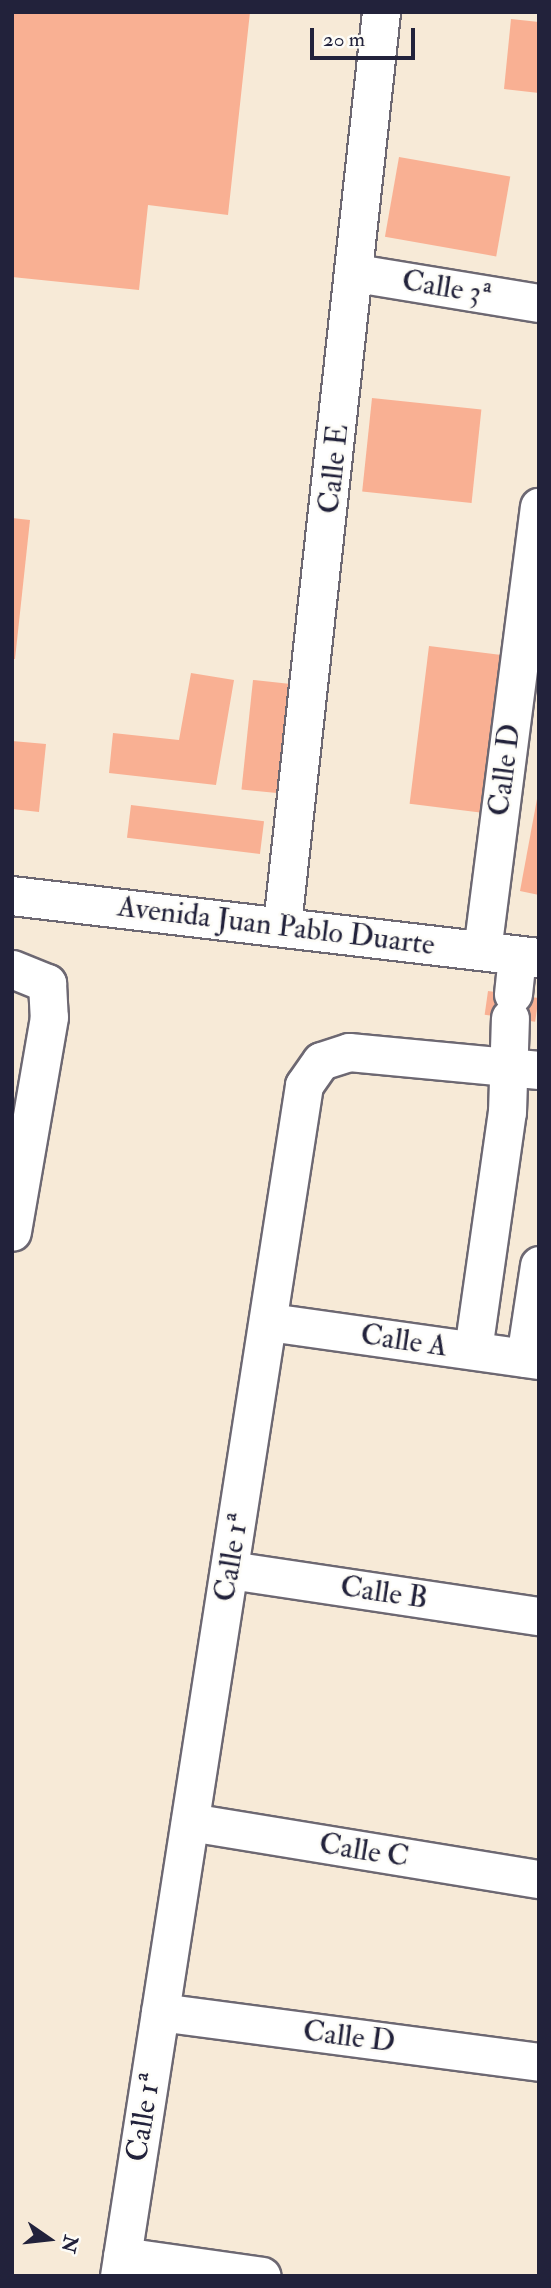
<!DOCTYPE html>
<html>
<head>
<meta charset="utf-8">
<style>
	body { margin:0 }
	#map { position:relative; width:551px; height:2288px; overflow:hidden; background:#f7ead7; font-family:"IM FELL Double Pica",serif }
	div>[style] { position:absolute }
	.building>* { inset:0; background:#f9b093; transform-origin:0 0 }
	.roads { filter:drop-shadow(2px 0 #6d6872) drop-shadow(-2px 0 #6d6872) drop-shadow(0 2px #6d6872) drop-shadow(0 -2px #6d6872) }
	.minor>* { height:37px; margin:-18.5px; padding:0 18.5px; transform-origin:18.5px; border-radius:18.5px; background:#fff }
	.tertiary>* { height:38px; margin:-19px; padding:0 19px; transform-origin:19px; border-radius:19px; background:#fff }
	span { translate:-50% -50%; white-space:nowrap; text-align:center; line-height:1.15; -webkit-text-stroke:5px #fdfcf7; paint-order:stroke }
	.street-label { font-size:30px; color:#22223b }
	.frame { position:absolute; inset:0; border:14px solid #22223b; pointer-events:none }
	.north { position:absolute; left:14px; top:2204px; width:70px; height:70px; -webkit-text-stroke:5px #fdfcf7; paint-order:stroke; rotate:104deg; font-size:19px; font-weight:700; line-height:28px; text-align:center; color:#22223b }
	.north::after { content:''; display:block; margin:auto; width:24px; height:32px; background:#22223b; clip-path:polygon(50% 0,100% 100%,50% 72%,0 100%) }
	.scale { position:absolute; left:310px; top:28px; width:105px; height:32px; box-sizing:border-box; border:4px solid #22223b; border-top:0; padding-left:9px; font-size:21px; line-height:24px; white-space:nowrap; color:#22223b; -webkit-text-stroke:5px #fdfcf7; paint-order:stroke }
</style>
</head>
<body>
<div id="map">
	<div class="building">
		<i style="clip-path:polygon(12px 12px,250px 12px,228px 215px,148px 205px,139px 290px,12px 277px)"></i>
		<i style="clip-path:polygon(511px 19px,539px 22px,539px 93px,504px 89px)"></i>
		<i style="left:399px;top:157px;width:113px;height:81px;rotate:10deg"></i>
		<i style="left:372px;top:398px;width:110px;height:94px;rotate:6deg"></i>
		<i style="clip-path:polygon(12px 518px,30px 520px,15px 659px,12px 659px)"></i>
		<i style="left:429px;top:646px;width:73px;height:159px;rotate:7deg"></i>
		<i style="clip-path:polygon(191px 673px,234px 680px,216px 785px,109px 773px,113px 733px,179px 740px)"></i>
		<i style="left:253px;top:680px;width:38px;height:110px;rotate:6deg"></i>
		<i style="clip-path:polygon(12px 741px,46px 744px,39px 812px,12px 809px)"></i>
		<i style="clip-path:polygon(537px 799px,539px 799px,539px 895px,520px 891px)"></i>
		<i style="left:131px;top:805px;width:134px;height:33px;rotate:7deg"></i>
		<i style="left:488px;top:991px;width:51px;height:24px;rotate:8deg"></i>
	</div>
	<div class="roads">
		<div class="minor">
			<i style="left:356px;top:273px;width:185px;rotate:9.3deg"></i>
			<i style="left:282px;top:925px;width:918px;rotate:-83.81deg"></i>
			<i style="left:482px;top:951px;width:448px;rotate:-82.7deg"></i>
			<i style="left:12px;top:969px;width:38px;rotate:22deg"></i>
			<i style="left:47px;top:983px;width:34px;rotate:87deg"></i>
			<i style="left:49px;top:1017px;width:218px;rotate:99.8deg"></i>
			<i style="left:513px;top:994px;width:38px;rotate:-84deg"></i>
			<i style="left:269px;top:1322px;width:273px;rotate:8deg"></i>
			<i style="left:473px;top:1350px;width:240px;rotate:-81.9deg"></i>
			<i style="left:507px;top:1112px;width:94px;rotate:-88.2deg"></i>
			<i style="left:525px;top:1358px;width:94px;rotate:-81.4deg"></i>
			<i style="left:230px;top:1570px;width:312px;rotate:8.5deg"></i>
			<i style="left:190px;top:1822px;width:354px;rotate:9.3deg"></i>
			<i style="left:160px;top:2012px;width:382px;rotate:7.5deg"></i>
			<i style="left:122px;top:2256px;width:141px;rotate:8.1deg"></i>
			<i style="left:119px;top:2276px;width:1205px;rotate:-81.17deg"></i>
			<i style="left:304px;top:1085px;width:29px;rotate:-55deg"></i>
			<i style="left:321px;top:1061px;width:29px;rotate:-18deg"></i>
			<i style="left:349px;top:1052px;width:191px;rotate:5.4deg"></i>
		</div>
		<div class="tertiary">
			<i style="left:12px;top:896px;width:531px;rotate:6.71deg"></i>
		</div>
	</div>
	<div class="street-label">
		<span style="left:447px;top:288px;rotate:9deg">Calle 3ª</span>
		<span style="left:334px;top:469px;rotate:-84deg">Calle E</span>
		<span style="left:505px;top:770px;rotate:-83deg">Calle D</span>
		<span style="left:276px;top:926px;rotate:7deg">Avenida Juan Pablo Duarte</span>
		<span style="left:404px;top:1341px;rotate:8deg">Calle A</span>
		<span style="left:232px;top:1557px;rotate:-81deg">Calle 1ª</span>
		<span style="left:384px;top:1593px;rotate:8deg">Calle B</span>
		<span style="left:364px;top:1851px;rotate:9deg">Calle C</span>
		<span style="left:349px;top:2037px;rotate:7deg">Calle D</span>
		<span style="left:144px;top:2117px;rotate:-81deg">Calle 1ª</span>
	</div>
	<div class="frame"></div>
	<div class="north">N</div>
	<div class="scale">20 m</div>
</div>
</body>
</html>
